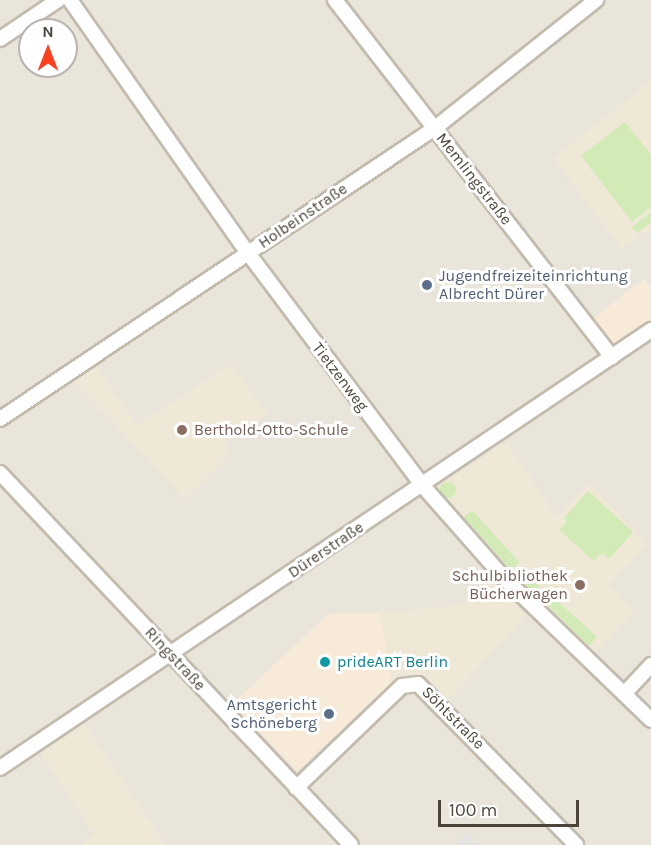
<!DOCTYPE html>
<html>
<head>
<meta charset="utf-8">
<style>
	body { margin:0 }
	#map { position:relative; width:651px; height:845px; overflow:hidden; background:#f6f3ec; font-family:Karla,sans-serif }
	div>[style] { position:absolute }
	.residential>* { inset:0; background:#eae5da }
	.commercial>* { inset:0; background:#f7ead8 }
	.education>* { inset:0; background:#efe8d6 }
	.green>* { inset:0; background:#d2eab5; transform-origin:0 0 }
	.round { border-radius:50% }
	.parking>* { inset:0; background:#e5e3e0 }
	.roads { filter:drop-shadow(2px 0 #c2bbae) drop-shadow(-2px 0 #c2bbae) drop-shadow(0 2px #c2bbae) drop-shadow(0 -2px #c2bbae) }
	.minor>* { height:14px; margin:-7px; padding:0 7px; transform-origin:7px; border-radius:7px; background:#fff }
	.dots>* { width:16px; height:16px; translate:-50% -50%; box-sizing:border-box; border:3px solid #fff; border-radius:50% }
	span { translate:-50% -50%; white-space:nowrap; text-align:center; line-height:1.15; -webkit-text-stroke:6px #fff; paint-order:stroke }
	.street-label { font-size:16px; color:#4b4439 }
	.service-label { font-size:16px; color:#4e5e75 }
	.left { translate:0 -50%; text-align:left }
	.right { translate:-100% -50%; text-align:right }
	.education-label { font-size:16px; color:#785e54 }
	.culture-label { font-size:16px; color:#0d838f }
	.north { position:absolute; left:18px; top:18px; width:60px; height:60px; box-sizing:border-box; background:#fff; border:2px solid #b7b4b0; border-radius:50%; rotate:0deg; font-size:16px; font-weight:700; line-height:24px; text-align:center; color:#4b4439 }
	.north::after { content:''; display:block; margin:auto; width:21px; height:27px; background:#fc3f1d; clip-path:polygon(50% 0,100% 100%,50% 72%,0 100%) }
	.scale { position:absolute; left:438px; top:800px; width:141px; height:27px; box-sizing:border-box; border:3px solid #4b4439; border-top:0; padding-left:8px; font-size:18px; line-height:21px; white-space:nowrap; color:#4b4439; -webkit-text-stroke:4px #fff; paint-order:stroke }
</style>
</head>
<body>
<div id="map">
	<div class="residential">
		<i style="clip-path:polygon(0 0,50px 0,0 34px)"></i>
		<i style="clip-path:polygon(76px 0,330px 0,425px 128px,250px 245px)"></i>
		<i style="clip-path:polygon(342px 0,589px 0,438px 119px)"></i>
		<i style="clip-path:polygon(605px 0,651px 0,651px 288px,644px 279px,590px 321px,444px 128px)"></i>
		<i style="clip-path:polygon(evenodd,64px 3px,239px 252px,0 413px,0 44px,64px 3px,30px 30px,66px 30px,66px 66px,30px 66px,30px 30px)"></i>
		<i style="clip-path:polygon(431px 137px,602px 355px,426px 475px,419px 474px,257px 259px,258px 253px)"></i>
		<i style="clip-path:polygon(246px 262px,412px 485px,174px 645px,168px 645px,0 467px,0 425px)"></i>
		<i style="clip-path:polygon(651px 336px,651px 660px,625px 686px,509px 577px,432px 487px)"></i>
		<i style="clip-path:polygon(0 481px,160px 651px,160px 654px,0 761px)"></i>
		<i style="clip-path:polygon(417px 494px,423px 495px,498px 580px,651px 728px,651px 845px,581px 845px,430px 686px,416px 678px,396px 684px,296px 777px,180px 657px,180px 653px)"></i>
		<i style="clip-path:polygon(167px 662px,171px 663px,343px 845px,0 845px,0 773px)"></i>
		<i style="clip-path:polygon(651px 671px,651px 714px,633px 697px,633px 689px)"></i>
		<i style="clip-path:polygon(415px 688px,568px 845px,357px 845px,303px 788px,402px 691px)"></i>
	</div>
	<div class="commercial">
		<i style="clip-path:polygon(644px 279px,651px 288px,651px 323px,614px 349px,590px 321px)"></i>
		<i style="clip-path:polygon(380px 613px,392px 682px,297px 771px,232px 704px,328px 614px)"></i>
	</div>
	<div class="education">
		<i style="clip-path:polygon(651px 81px,651px 228px,622px 249px,553px 158px)"></i>
		<i style="clip-path:polygon(97px 367px,137px 425px,223px 369px,233px 367px,268px 415px,224px 443px,231px 454px,185px 499px,74px 382px)"></i>
		<i style="clip-path:polygon(506px 442px,557px 517px,589px 483px,648px 544px,609px 585px,634px 611px,595px 652px,509px 569px,437px 487px)"></i>
		<i style="clip-path:polygon(488px 577px,526px 615px,449px 699px,419px 674px,404px 674px,392px 682px,380px 613px,461px 605px)"></i>
		<i style="clip-path:polygon(82px 720px,166px 845px,80px 845px,94px 835px,38px 750px)"></i>
	</div>
	<div class="green">
		<i style="clip-path:polygon(625px 122px,651px 155px,651px 207px,632px 222px,581px 156px)"></i>
		<i style="clip-path:polygon(651px 212px,651px 222px,637px 233px,632px 227px)"></i>
		<i class="round" style="left:440px;top:482px;width:16px;height:16px"></i>
		<i style="clip-path:polygon(588px 491px,633px 532px,609px 559px,602px 553px,594px 561px,559px 530px,567px 522px,564px 518px)"></i>
		<i style="left:472px;top:510px;width:71px;height:11px;rotate:48deg"></i>
		<i style="clip-path:polygon(523px 567px,540px 588px,535px 594px,515px 575px)"></i>
		<i style="clip-path:polygon(553px 597px,597px 637px,589px 646px,546px 604px)"></i>
	</div>
	<div class="parking">
		<i style="clip-path:polygon(466px 833px,480px 845px,455px 845px)"></i>
	</div>
	<div class="roads">
		<div class="minor">
			<i style="left:70px;top:0;width:304px;rotate:54.9deg"></i>
			<i style="left:245px;top:249px;width:296px;rotate:53.1deg"></i>
			<i style="left:423px;top:486px;width:123px;rotate:48.6deg"></i>
			<i style="left:504px;top:578px;width:204px;rotate:44deg"></i>
			<i style="left:335px;top:0;width:452px;rotate:52.2deg"></i>
			<i style="left:0;top:39px;width:70px;rotate:-33.9deg"></i>
			<i style="left:0;top:419px;width:523px;rotate:-33.78deg"></i>
			<i style="left:435px;top:128px;width:206px;rotate:-38.5deg"></i>
			<i style="left:0;top:473px;width:511px;rotate:46.66deg"></i>
			<i style="left:624px;top:694px;width:40px;rotate:-47deg"></i>
			<i style="left:0;top:768px;width:785px;rotate:-33.93deg"></i>
			<i style="left:296px;top:788px;width:147px;rotate:-43.9deg"></i>
			<i style="left:402px;top:686px;width:16px;rotate:-7deg"></i>
			<i style="left:418px;top:684px;width:226px;rotate:45.5deg"></i>
		</div>
	</div>
	<div class="dots">
		<i style="left:427px;top:285px;background:#5c6f8a"></i>
		<i style="left:182px;top:430px;background:#8d6e63"></i>
		<i style="left:580px;top:585px;background:#8d6e63"></i>
		<i style="left:325px;top:662px;background:#0f9aa8"></i>
		<i style="left:329px;top:714px;background:#5c6f8a"></i>
	</div>
	<div class="street-label">
		<span style="left:474px;top:179px;rotate:52deg">Memlingstraße</span>
		<span style="left:303px;top:216px;rotate:-34deg">Holbeinstraße</span>
		<span style="left:340px;top:377px;rotate:53deg">Tietzenweg</span>
		<span style="left:326px;top:550px;rotate:-34deg">Dürerstraße</span>
		<span style="left:175px;top:659px;rotate:47deg">Ringstraße</span>
		<span style="left:453px;top:718px;rotate:45deg">Söhtstraße</span>
	</div>
	<div class="service-label">
		<span class="left" style="left:439px;top:285px">Jugendfreizeiteinrichtung<br>Albrecht Dürer</span>
		<span class="right" style="left:317px;top:714px">Amtsgericht<br>Schöneberg</span>
	</div>
	<div class="education-label">
		<span class="left" style="left:194px;top:430px">Berthold-Otto-Schule</span>
		<span class="right" style="left:568px;top:585px">Schulbibliothek<br>Bücherwagen</span>
	</div>
	<div class="culture-label">
		<span class="left" style="left:337px;top:662px">prideART Berlin</span>
	</div>
	<div class="north">N</div>
	<div class="scale">100 m</div>
</div>
</body>
</html>
